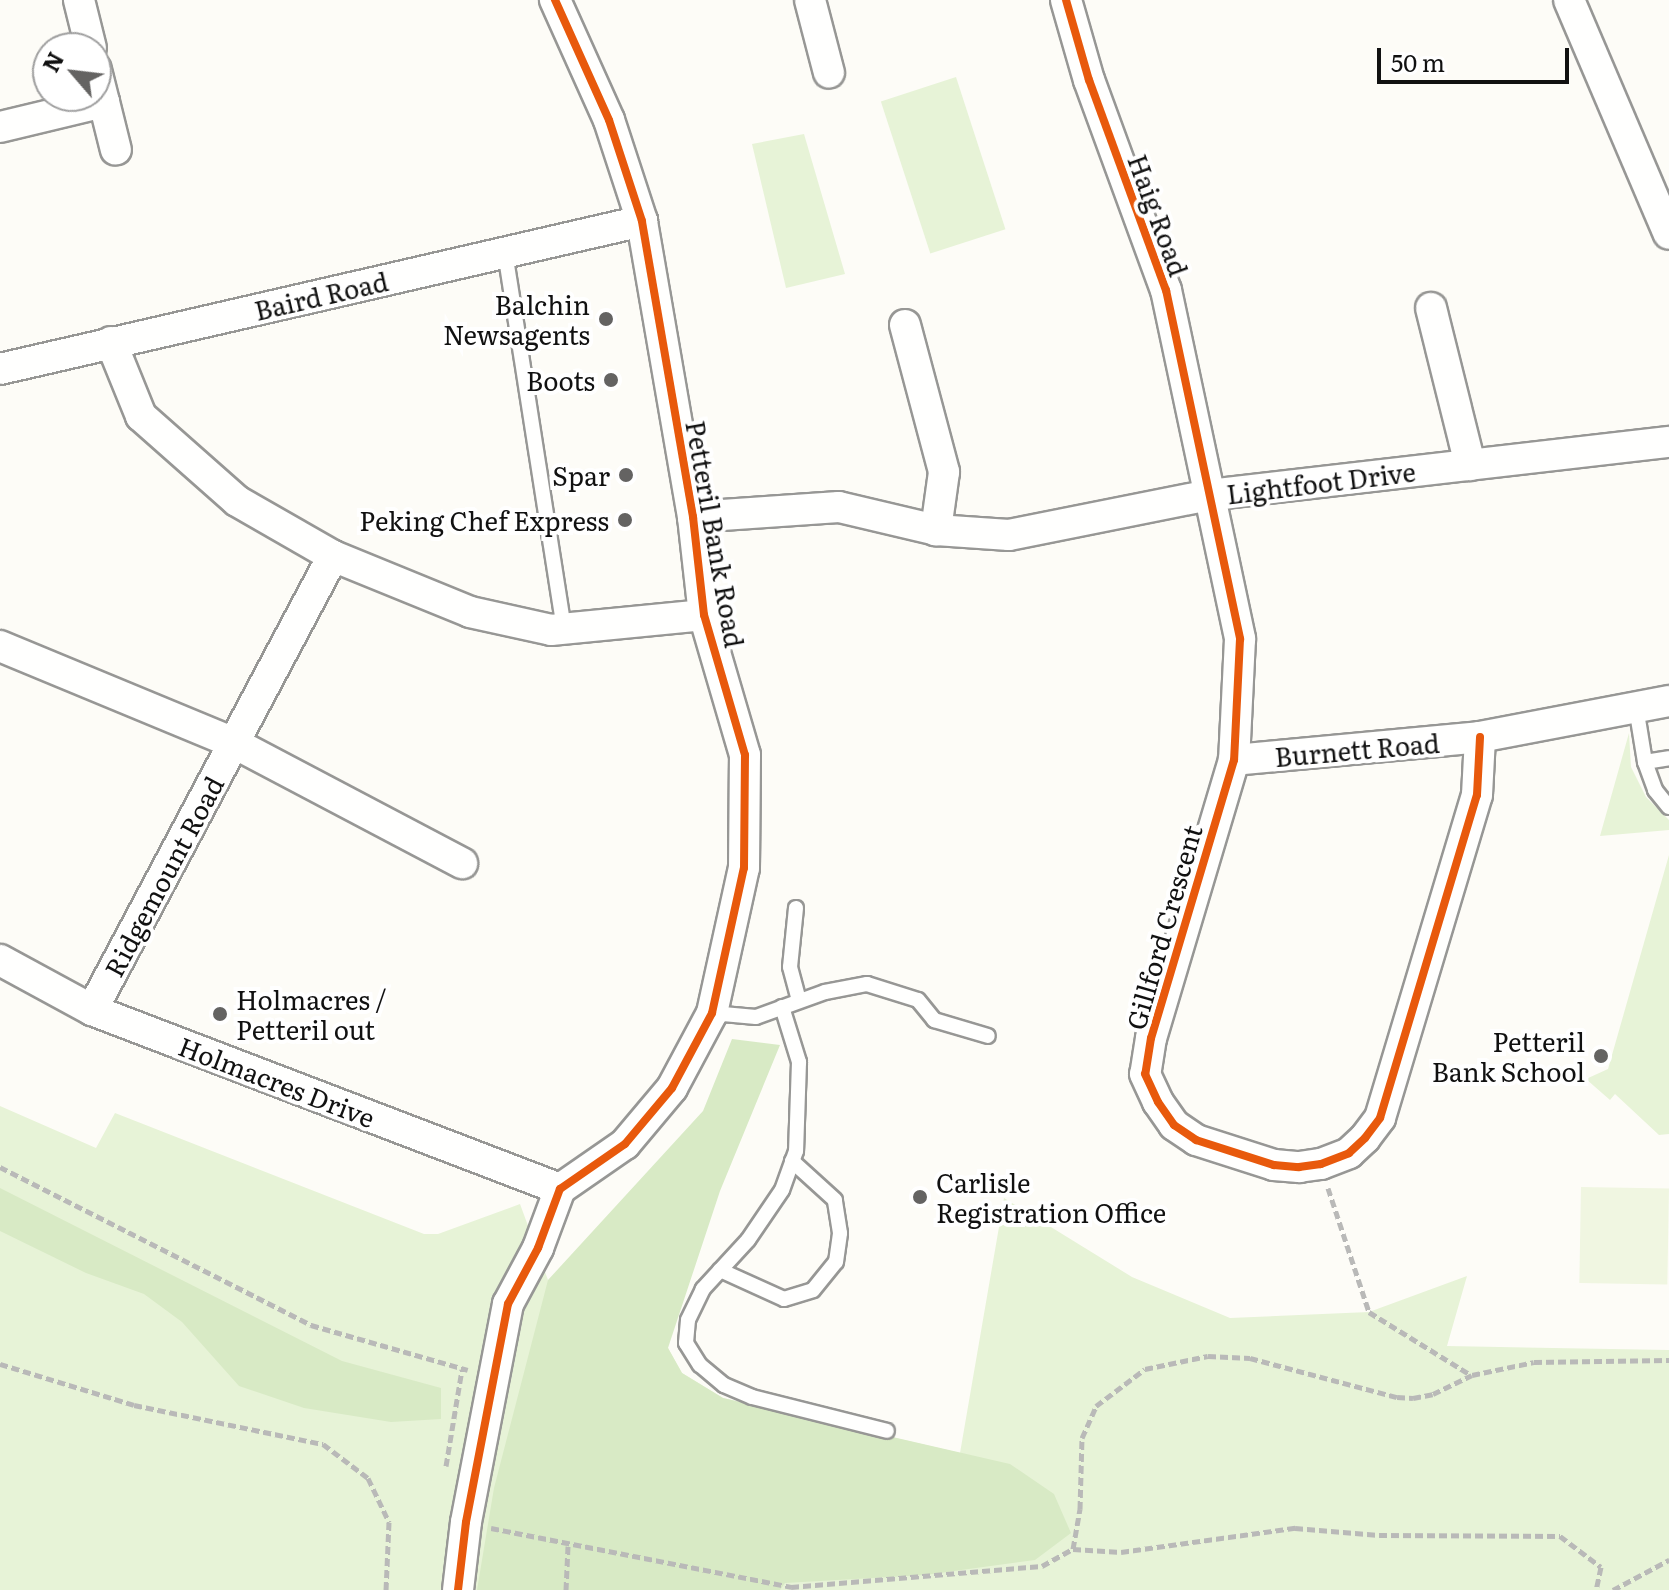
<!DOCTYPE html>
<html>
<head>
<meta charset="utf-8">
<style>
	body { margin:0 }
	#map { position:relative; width:1669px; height:1590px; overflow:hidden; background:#fdfcf7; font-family:Literata,serif }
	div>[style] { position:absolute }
	.green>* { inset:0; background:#e7f3d7; transform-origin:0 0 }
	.forest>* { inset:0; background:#d8eac5 }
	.pitch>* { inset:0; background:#f0f6e1; transform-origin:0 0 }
	.path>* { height:5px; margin-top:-2.5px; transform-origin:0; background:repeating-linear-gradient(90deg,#b9b9b8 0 8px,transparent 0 12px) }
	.roads { filter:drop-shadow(2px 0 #979795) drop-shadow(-2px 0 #979795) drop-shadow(0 2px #979795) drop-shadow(0 -2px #979795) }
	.lane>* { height:14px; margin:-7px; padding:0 7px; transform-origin:7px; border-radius:7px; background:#fffffe }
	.street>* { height:30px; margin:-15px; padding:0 15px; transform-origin:15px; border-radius:15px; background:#fffffe }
	.cycleway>* { height:8px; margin:-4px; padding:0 4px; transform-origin:4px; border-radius:4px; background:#e8590c }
	.dots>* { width:22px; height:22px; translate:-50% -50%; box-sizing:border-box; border:4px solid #fff; border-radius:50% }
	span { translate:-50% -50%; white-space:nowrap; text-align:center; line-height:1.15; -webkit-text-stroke:8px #fff; paint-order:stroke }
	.street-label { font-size:26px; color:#111 }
	.poi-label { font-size:26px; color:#111 }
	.right { translate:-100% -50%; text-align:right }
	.left { translate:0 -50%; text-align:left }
	.north { position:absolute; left:32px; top:32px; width:80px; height:80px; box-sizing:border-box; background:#fff; border:2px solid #a0a0a0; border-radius:50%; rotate:298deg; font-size:22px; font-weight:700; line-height:32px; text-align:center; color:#111 }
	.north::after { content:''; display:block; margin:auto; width:28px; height:36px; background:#646362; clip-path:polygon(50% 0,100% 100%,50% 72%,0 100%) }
	.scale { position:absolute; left:1377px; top:48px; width:192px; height:36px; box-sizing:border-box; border:4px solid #111; border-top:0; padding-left:10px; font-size:24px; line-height:28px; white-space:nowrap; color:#111; -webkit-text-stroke:6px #fff; paint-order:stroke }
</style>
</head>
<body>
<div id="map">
	<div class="green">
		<i style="left:956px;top:77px;width:160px;height:79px;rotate:72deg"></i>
		<i style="clip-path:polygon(804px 134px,845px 274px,786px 288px,752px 144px)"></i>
		<i style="clip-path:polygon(1629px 733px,1631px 767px,1646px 797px,1669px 820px,1669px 830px,1600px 836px)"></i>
		<i style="clip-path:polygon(1669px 855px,1669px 1134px,1659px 1135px,1615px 1094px,1610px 1100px,1586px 1079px,1608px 1069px)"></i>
		<i style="clip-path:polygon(0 1106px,96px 1148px,115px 1113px,424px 1234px,438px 1234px,520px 1204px,548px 1280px,668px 1348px,682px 1373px,723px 1398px,960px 1453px,1004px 1198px,1132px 1277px,1230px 1318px,1369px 1312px,1467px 1276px,1447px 1346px,1669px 1350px,1669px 1590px,0 1590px)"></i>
	</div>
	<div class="forest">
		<i style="clip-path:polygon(732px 1039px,780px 1045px,720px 1191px,668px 1348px,682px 1373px,723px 1398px,1010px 1464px,1054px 1494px,1071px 1533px,1035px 1560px,925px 1575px,785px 1583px,780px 1590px,477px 1590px,494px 1488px,548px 1280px,703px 1111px)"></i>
		<i style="clip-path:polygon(0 1188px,342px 1361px,441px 1388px,441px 1419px,391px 1422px,304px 1408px,239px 1386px,182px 1322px,144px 1294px,86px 1273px,0 1231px)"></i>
	</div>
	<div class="pitch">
		<i style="left:1581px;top:1187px;width:88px;height:96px;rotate:1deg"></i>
	</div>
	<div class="path">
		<i style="left:0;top:1167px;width:349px;rotate:26.9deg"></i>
		<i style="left:311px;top:1325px;width:163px;rotate:16deg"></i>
		<i style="left:1328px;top:1188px;width:131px;rotate:71.7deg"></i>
		<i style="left:1369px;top:1312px;width:120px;rotate:31.7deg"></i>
		<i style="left:0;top:1364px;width:140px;rotate:17deg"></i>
		<i style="left:134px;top:1405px;width:193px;rotate:11.7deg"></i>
		<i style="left:323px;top:1444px;width:56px;rotate:37.1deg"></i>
		<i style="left:368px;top:1478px;width:49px;rotate:64.5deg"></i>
		<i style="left:389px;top:1522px;width:68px;rotate:92.5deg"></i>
		<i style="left:446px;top:1466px;width:98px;rotate:-80.6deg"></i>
		<i style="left:491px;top:1528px;width:306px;rotate:11.1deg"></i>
		<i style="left:791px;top:1587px;width:252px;rotate:-4.8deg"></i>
		<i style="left:1042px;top:1566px;width:35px;rotate:-29deg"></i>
		<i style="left:1073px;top:1549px;width:41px;rotate:-80.1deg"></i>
		<i style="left:1080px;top:1509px;width:71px;rotate:-88.4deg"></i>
		<i style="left:1082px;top:1438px;width:35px;rotate:-66deg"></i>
		<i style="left:1096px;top:1406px;width:61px;rotate:-37.1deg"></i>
		<i style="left:1145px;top:1369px;width:64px;rotate:-11.7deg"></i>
		<i style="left:1208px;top:1356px;width:42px;rotate:2.7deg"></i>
		<i style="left:1250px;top:1358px;width:152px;rotate:14.9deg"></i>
		<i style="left:1397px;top:1397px;width:16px;rotate:4deg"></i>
		<i style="left:1413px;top:1398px;width:20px;rotate:-11deg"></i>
		<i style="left:1433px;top:1394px;width:43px;rotate:-26deg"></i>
		<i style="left:1472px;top:1375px;width:63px;rotate:-11.8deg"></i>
		<i style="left:1534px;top:1362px;width:135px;rotate:-0.8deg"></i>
		<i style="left:1073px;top:1549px;width:48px;rotate:3.6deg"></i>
		<i style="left:1121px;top:1552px;width:176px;rotate:-7.9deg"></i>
		<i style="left:1295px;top:1528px;width:84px;rotate:4.8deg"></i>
		<i style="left:1379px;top:1535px;width:181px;rotate:0.3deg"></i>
		<i style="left:1560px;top:1536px;width:51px;rotate:37.1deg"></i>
		<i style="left:1601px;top:1567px;width:24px;rotate:102deg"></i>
		<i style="left:566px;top:1590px;width:44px;rotate:-87.4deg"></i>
		<i style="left:1613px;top:1590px;width:64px;rotate:-28.2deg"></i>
	</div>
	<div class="roads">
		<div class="lane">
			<i style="left:505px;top:252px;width:382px;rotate:81.1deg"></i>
			<i style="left:1636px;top:707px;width:56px;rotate:80.7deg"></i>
			<i style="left:1645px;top:762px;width:30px;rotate:70deg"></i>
			<i style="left:1655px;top:790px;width:22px;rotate:51deg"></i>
			<i style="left:1645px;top:762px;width:24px;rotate:-9deg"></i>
			<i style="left:796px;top:908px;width:59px;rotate:95.8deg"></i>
			<i style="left:790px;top:967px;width:35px;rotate:75deg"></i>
			<i style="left:782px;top:1007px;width:58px;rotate:72.8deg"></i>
			<i style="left:799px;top:1062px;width:89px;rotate:91.9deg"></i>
			<i style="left:796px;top:1151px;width:41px;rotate:109.7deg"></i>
			<i style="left:782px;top:1190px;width:60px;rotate:124.2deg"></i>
			<i style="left:748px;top:1240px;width:67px;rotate:132.6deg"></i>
			<i style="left:703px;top:1289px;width:34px;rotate:116deg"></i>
			<i style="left:688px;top:1320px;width:23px;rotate:95deg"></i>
			<i style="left:686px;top:1343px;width:26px;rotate:58deg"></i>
			<i style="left:700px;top:1365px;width:31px;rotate:40deg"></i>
			<i style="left:724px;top:1385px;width:30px;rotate:23deg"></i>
			<i style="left:752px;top:1397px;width:139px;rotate:14.1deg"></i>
			<i style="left:712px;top:1013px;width:44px;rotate:5.2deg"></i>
			<i style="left:756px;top:1017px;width:73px;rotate:-19.9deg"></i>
			<i style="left:825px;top:992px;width:43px;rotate:-10.8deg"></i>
			<i style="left:867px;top:984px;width:53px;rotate:17.4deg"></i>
			<i style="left:918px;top:1000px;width:26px;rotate:51deg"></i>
			<i style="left:934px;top:1020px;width:56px;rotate:16.5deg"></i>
			<i style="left:720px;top:1270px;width:70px;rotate:24.4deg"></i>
			<i style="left:784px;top:1299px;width:30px;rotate:-17deg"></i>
			<i style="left:813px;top:1290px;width:36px;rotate:-51deg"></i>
			<i style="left:836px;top:1262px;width:29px;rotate:-82deg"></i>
			<i style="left:840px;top:1233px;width:33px;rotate:-99deg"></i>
			<i style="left:835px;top:1200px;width:58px;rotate:-137.8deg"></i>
		</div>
		<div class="street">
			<i style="left:79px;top:0;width:49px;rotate:76deg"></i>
			<i style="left:810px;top:0;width:75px;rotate:75.4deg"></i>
			<i style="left:1066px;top:0;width:83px;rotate:74deg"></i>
			<i style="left:1089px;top:80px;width:224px;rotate:69.9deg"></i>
			<i style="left:1166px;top:290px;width:357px;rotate:78deg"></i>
			<i style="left:1240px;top:639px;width:121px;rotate:92.8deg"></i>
			<i style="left:1234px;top:760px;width:290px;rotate:106.6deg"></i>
			<i style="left:1151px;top:1038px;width:36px;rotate:99deg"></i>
			<i style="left:1145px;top:1074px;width:31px;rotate:65deg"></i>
			<i style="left:1158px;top:1102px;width:28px;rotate:55deg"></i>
			<i style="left:1174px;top:1125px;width:27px;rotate:34deg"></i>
			<i style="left:1196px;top:1140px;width:82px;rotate:17.8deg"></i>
			<i style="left:1274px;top:1165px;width:25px;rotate:5deg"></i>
			<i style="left:1299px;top:1167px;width:22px;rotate:-8deg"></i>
			<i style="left:1321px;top:1164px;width:30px;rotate:-21deg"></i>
			<i style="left:1349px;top:1153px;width:22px;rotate:-43deg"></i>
			<i style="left:1365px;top:1138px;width:25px;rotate:-53deg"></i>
			<i style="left:1380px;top:1118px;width:337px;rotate:-73.3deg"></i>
			<i style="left:1477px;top:795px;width:58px;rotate:-87deg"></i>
			<i style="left:1569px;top:0;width:254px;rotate:66.9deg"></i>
			<i style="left:104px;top:102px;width:49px;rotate:76deg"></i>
			<i style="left:0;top:127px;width:107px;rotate:-13.5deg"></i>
			<i style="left:104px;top:102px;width:34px;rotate:-104deg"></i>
			<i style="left:1431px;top:308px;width:162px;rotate:76deg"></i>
			<i style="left:905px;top:325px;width:152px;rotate:75.1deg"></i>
			<i style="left:944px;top:472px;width:59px;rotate:97.9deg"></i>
			<i style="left:111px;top:342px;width:80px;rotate:67.9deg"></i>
			<i style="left:141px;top:416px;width:128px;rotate:41.5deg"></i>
			<i style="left:237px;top:501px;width:111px;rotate:29.8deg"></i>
			<i style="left:333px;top:556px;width:148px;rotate:22.2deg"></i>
			<i style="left:470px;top:612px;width:83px;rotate:12.5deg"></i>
			<i style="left:551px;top:630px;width:154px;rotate:-5.6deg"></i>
			<i style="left:0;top:369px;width:659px;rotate:-12.98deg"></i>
			<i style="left:693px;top:517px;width:146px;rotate:-3.9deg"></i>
			<i style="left:839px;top:507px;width:100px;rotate:13.3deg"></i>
			<i style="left:936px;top:530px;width:73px;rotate:3.9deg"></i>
			<i style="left:1009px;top:535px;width:204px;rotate:-11.3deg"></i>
			<i style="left:1209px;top:495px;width:463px;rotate:-6.6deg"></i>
			<i style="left:0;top:646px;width:253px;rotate:22.5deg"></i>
			<i style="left:234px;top:743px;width:258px;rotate:27.8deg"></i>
			<i style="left:1234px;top:760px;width:247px;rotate:-5.3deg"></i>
			<i style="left:1480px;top:737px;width:192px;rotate:-10.8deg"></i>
			<i style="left:0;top:960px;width:105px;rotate:28.5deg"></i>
			<i style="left:92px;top:1010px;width:501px;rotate:20.93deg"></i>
			<i style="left:92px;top:1010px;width:514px;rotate:-62.04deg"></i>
			<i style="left:458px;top:1590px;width:68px;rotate:-83.3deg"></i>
			<i style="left:466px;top:1522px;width:222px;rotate:-79.1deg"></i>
			<i style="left:508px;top:1304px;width:64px;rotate:-61.8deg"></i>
			<i style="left:538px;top:1248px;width:63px;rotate:-69.6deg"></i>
			<i style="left:560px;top:1189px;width:79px;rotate:-34.7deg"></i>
			<i style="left:625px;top:1144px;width:73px;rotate:-50deg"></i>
			<i style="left:672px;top:1088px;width:85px;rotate:-61.9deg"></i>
			<i style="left:712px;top:1013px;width:148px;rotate:-77.6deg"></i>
			<i style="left:744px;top:868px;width:113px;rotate:-89.5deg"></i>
			<i style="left:745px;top:755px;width:146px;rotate:-106.3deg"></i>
			<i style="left:704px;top:615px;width:99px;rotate:-96.4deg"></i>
			<i style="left:693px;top:517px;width:300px;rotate:-99.8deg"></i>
			<i style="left:642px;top:221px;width:106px;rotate:-108.1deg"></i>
			<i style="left:609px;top:120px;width:132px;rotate:-114.2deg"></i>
		</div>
	</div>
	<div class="cycleway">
		<i style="left:1066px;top:0;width:83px;rotate:74deg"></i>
		<i style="left:1089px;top:80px;width:224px;rotate:69.9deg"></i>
		<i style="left:1166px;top:290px;width:357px;rotate:78deg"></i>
		<i style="left:1240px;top:639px;width:121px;rotate:92.8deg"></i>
		<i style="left:1234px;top:760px;width:290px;rotate:106.6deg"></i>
		<i style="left:1151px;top:1038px;width:36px;rotate:99deg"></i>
		<i style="left:1145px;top:1074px;width:31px;rotate:65deg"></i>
		<i style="left:1158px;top:1102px;width:28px;rotate:55deg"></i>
		<i style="left:1174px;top:1125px;width:27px;rotate:34deg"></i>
		<i style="left:1196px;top:1140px;width:82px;rotate:17.8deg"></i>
		<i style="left:1274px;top:1165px;width:25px;rotate:5deg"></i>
		<i style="left:1299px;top:1167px;width:22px;rotate:-8deg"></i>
		<i style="left:1321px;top:1164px;width:30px;rotate:-21deg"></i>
		<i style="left:1349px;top:1153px;width:22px;rotate:-43deg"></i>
		<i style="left:1365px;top:1138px;width:25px;rotate:-53deg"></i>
		<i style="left:1380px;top:1118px;width:337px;rotate:-73.3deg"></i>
		<i style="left:1477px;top:795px;width:58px;rotate:-87deg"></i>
		<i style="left:458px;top:1590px;width:68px;rotate:-83.3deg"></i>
		<i style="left:466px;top:1522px;width:222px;rotate:-79.1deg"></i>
		<i style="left:508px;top:1304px;width:64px;rotate:-61.8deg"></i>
		<i style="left:538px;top:1248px;width:63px;rotate:-69.6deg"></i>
		<i style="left:560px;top:1189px;width:79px;rotate:-34.7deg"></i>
		<i style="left:625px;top:1144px;width:73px;rotate:-50deg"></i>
		<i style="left:672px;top:1088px;width:85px;rotate:-61.9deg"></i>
		<i style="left:712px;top:1013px;width:148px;rotate:-77.6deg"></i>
		<i style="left:744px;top:868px;width:113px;rotate:-89.5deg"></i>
		<i style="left:745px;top:755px;width:146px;rotate:-106.3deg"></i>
		<i style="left:704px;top:615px;width:99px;rotate:-96.4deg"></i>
		<i style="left:693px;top:517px;width:300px;rotate:-99.8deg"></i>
		<i style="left:642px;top:221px;width:106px;rotate:-108.1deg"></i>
		<i style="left:609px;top:120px;width:132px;rotate:-114.2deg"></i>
	</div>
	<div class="dots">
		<i style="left:606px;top:319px;background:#646362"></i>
		<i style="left:611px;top:380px;background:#646362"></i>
		<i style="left:626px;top:475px;background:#646362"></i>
		<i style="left:625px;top:520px;background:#646362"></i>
		<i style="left:220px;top:1014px;background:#646362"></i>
		<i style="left:1601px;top:1056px;background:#646362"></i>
		<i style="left:920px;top:1197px;background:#646362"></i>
	</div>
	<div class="street-label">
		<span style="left:1159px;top:215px;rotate:70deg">Haig Road</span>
		<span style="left:321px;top:295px;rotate:-13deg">Baird Road</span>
		<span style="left:1321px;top:482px;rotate:-7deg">Lightfoot Drive</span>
		<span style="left:716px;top:534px;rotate:80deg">Petteril Bank Road</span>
		<span style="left:1357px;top:749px;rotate:-5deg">Burnett Road</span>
		<span style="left:163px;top:876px;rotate:-62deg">Ridgemount Road</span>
		<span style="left:1163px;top:927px;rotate:-74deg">Gillford Crescent</span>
		<span style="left:277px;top:1081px;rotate:21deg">Holmacres Drive</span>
	</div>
	<div class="poi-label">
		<span class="right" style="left:590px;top:319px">Balchin<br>Newsagents</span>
		<span class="right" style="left:595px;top:380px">Boots</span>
		<span class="right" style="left:610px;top:475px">Spar</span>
		<span class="right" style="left:609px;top:520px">Peking Chef Express</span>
		<span class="left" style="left:236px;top:1014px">Holmacres /<br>Petteril out</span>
		<span class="right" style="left:1585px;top:1056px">Petteril<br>Bank School</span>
		<span class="left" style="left:936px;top:1197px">Carlisle<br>Registration Office</span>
	</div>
	<div class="north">N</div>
	<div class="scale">50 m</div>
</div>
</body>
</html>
